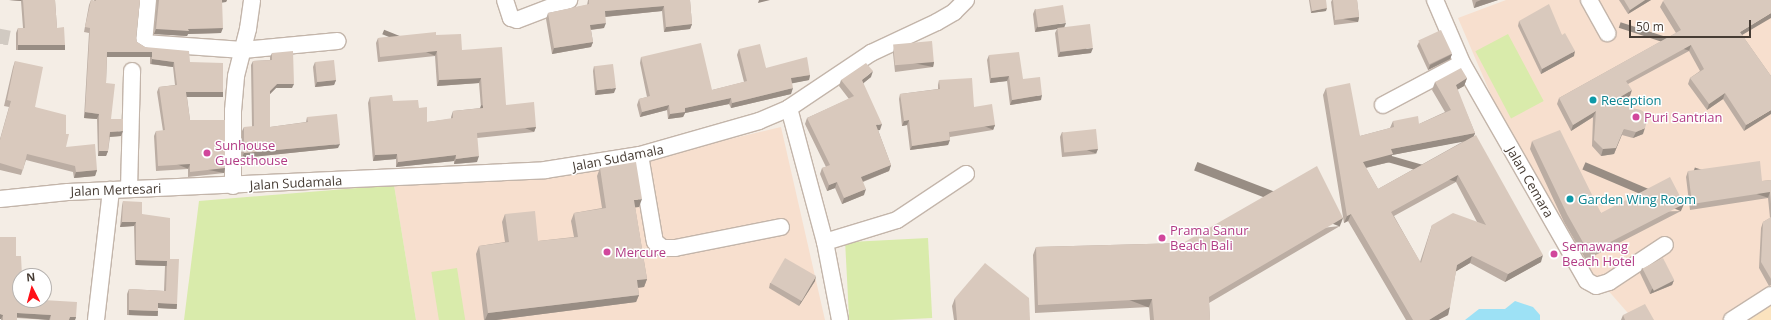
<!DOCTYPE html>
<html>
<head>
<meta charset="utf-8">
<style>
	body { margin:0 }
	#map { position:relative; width:1771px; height:320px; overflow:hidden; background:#f4ede5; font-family:"Open Sans",sans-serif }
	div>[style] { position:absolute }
	.commercial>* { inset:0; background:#f7dfce }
	.green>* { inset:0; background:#d9ebab; transform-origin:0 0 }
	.sand>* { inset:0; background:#fbe3be }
	.water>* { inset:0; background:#9de1f5 }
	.street-tunnel>* { height:16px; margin-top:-8px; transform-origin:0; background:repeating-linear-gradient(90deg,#d1cac2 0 16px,transparent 0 24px) }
	.roads { filter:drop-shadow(1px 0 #c3b5aa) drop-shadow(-1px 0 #c3b5aa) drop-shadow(0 1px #c3b5aa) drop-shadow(0 -1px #c3b5aa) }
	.street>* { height:16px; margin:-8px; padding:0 8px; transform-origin:8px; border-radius:8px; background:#fff }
	.wall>* { inset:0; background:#bbada3 }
	.shaded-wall>* { inset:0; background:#988d84; transform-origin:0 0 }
	.building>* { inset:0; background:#d9c9bd; transform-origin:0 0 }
	.dots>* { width:11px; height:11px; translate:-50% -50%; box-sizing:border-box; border:2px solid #fff; border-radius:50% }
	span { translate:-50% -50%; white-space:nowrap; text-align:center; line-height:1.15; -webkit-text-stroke:3px #fff; paint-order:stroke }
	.culture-label { font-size:13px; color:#0d838f }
	.left { translate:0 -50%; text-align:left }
	.hotel-label { font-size:13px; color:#b23c85 }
	.street-label { font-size:13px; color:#463c34 }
	.north { position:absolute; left:12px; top:268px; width:40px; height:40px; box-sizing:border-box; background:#fff; border:1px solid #b5b1ae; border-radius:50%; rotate:354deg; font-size:11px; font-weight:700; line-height:16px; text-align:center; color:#463c34 }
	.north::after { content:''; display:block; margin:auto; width:14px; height:18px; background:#ff1118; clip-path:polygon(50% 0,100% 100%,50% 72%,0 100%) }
	.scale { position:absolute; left:1629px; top:20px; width:122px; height:18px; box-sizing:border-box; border:2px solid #463c34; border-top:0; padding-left:5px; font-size:12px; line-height:14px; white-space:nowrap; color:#463c34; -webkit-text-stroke:3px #fff; paint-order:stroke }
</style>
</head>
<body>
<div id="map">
	<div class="commercial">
		<i style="clip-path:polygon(1506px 0,1771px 0,1771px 295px,1734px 320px,1634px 320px,1543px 216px,1458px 18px)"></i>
		<i style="clip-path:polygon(781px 127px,825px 320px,416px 320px,394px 185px,580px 174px)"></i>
	</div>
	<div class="green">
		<i style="left:1508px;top:34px;width:76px;height:37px;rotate:62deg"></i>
		<i style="clip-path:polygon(394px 185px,416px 320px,184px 320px,199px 201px)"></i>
		<i style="left:928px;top:238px;width:80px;height:83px;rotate:87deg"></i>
		<i style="left:457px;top:268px;width:53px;height:26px;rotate:81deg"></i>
	</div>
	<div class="sand">
		<i style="clip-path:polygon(1771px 295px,1771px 320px,1734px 320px)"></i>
	</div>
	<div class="water">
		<i style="clip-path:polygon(1515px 301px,1533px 307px,1540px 315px,1540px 320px,1465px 320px,1479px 309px,1505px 309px)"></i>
	</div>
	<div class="street-tunnel">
		<i style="left:0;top:44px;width:15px;rotate:-79deg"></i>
	</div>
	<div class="roads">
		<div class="street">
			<i style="left:148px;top:0;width:43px;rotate:95.3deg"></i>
			<i style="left:144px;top:43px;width:99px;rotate:4deg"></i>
			<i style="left:243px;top:50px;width:95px;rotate:-5.4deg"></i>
			<i style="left:505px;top:0;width:19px;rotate:72deg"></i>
			<i style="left:511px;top:18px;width:6px;rotate:18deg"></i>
			<i style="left:517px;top:20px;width:56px;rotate:-21deg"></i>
			<i style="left:1435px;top:0;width:69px;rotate:66.8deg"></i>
			<i style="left:1462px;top:63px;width:251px;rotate:60.2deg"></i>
			<i style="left:1587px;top:281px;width:10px;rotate:29deg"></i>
			<i style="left:1596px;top:286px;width:14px;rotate:-17deg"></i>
			<i style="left:1609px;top:282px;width:67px;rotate:-33.5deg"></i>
			<i style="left:1589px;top:0;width:38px;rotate:61deg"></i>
			<i style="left:1383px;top:105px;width:89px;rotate:-28deg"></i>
			<i style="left:789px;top:108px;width:139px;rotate:75deg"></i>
			<i style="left:825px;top:242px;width:79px;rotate:79.1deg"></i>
			<i style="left:640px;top:155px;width:83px;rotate:80.3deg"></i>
			<i style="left:654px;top:237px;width:5px;rotate:79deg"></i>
			<i style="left:655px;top:242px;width:10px;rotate:37deg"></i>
			<i style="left:663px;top:248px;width:12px"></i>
			<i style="left:675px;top:248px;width:108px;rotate:-11.2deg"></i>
			<i style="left:233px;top:186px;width:75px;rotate:-90deg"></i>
			<i style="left:233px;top:111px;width:35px;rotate:-85deg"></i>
			<i style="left:236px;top:76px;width:49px;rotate:-75.7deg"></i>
			<i style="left:248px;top:29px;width:29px;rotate:-82deg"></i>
			<i style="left:129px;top:189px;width:118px;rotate:-88.5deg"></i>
			<i style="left:0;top:199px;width:68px;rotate:-5.9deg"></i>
			<i style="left:68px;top:192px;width:478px;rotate:-2.6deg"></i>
			<i style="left:545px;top:170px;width:96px;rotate:-9deg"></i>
			<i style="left:640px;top:155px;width:124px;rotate:-15.9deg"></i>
			<i style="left:759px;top:121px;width:33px;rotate:-23deg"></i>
			<i style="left:789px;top:108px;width:99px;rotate:-33.9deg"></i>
			<i style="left:871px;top:53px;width:73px;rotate:-25.2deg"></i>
			<i style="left:937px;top:22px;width:20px;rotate:-30deg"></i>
			<i style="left:954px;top:12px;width:17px;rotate:-45deg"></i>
			<i style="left:825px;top:242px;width:75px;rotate:-17deg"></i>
			<i style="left:897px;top:220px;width:83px;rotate:-33.7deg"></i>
			<i style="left:96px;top:320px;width:131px;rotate:-83.4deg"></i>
			<i style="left:1732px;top:320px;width:46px;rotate:-32.7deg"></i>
		</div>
	</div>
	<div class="wall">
		<i style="clip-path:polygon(9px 0,55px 0,57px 28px,65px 45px,63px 50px,16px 50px,16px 33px,18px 28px,23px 28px,21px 1px)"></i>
		<i style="clip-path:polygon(91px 0,94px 1px,94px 0,140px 0,136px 38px,137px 42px,145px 47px,190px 62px,223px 92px,221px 97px,187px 97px,190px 120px,224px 173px,188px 177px,188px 169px,156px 171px,154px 136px,156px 131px,163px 131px,157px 92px,159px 87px,175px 85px,173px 67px,150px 64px,150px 57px,107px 57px,106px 83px,111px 119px,121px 136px,110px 137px,108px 151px,106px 156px,98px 156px,97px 119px,84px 118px,89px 33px,84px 32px,89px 5px)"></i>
		<i style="clip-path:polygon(157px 0,227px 0,226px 2px,222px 2px,221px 33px,188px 34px,187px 36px,154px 34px)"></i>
		<i style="clip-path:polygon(588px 0,690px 0,692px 24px,690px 29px,664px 32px,662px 11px,605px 17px,604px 28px,591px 30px,593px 42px,591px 47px,552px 54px,546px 19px,548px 13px,587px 5px)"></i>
		<i style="clip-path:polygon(1309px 0,1326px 0,1326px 11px,1311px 13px)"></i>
		<i style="clip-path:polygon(1332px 0,1357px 0,1359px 17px,1358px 22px,1334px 25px,1331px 2px)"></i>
		<i style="clip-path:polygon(1472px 0,1498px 0,1474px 8px)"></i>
		<i style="clip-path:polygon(1619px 0,1651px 0,1628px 14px)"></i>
		<i style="clip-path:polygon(1663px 1px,1742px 35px,1771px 76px,1744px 131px,1723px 99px,1707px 110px,1688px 84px,1690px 78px,1700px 71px,1689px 51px,1628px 84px,1630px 96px,1616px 104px,1643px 134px,1633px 138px,1622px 135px,1614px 154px,1601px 156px,1592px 146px,1593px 117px,1571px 131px,1557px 104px,1559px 98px,1676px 33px,1660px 7px)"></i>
		<i style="clip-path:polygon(1035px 9px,1064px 27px,1091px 53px,1058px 57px,1055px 33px,1057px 29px,1035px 32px,1033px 14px)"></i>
		<i style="clip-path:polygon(1519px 21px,1562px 35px,1574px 56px,1541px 74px,1518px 26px)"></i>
		<i style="clip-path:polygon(436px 35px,462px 50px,506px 105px,536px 127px,534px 132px,477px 138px,477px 162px,454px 164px,454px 161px,396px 167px,396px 159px,373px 161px,368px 103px,370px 97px,393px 101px,419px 108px,427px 122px,451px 119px,451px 117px,453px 111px,481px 108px,479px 83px,437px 86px,435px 56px,378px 62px,376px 43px,378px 38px)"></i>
		<i style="clip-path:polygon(1419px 42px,1452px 54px,1450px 59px,1428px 70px,1417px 46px)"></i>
		<i style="clip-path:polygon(894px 48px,934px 62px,933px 67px,895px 72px,893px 53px)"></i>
		<i style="clip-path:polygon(739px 49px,766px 68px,810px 75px,809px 80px,792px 83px,791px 94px,731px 108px,729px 104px,685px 113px,683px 117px,668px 119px,667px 110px,640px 117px,637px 105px,639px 99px,647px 97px,640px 63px,641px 57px,712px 90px,744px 82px,737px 55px)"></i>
		<i style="clip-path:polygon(272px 53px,292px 88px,276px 88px,270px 94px,270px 127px,306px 122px,307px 117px,338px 148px,242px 158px,242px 131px,244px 127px,252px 127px,251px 65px,253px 61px,270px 60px,270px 57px)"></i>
		<i style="clip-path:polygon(989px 55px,1023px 79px,1041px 100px,1010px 105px,1007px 81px,990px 83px,987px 60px)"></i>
		<i style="clip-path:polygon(15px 61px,35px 107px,66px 147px,97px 170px,95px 176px,74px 178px,73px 172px,26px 160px,21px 175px,0 170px,0 139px,9px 107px,4px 106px,13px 67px)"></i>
		<i style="clip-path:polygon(315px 62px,336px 80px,334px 85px,315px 87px,313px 67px)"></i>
		<i style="clip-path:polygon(594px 66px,614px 93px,595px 95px,593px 71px)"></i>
		<i style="clip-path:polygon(871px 77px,863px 83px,880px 130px,878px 130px,891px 165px,889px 171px,863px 182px,864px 195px,842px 204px,835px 188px,827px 191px,820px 174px,822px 168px,826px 167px,805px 124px,807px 118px,849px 99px,839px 86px,841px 80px)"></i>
		<i style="clip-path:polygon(evenodd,1467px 78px,1464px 86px,1457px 90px,1475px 133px,1474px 136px,1541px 262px,1505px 282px,1470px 263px,1456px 271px,1448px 315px,1438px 320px,1406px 320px,1348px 221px,1344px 223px,1323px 95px,1326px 88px,1360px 136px,1390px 128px,1393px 121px,1419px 124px,1445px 112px,1432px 90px,1435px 82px,1467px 78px,1464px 141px,1378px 189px,1366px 168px,1390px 162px,1392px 155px,1464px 141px,1467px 78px,1456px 182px,1477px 222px,1432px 225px,1420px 262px,1394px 216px,1456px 182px)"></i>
		<i style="clip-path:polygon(939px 80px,974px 107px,995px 125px,993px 130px,950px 137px,948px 145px,910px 150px,907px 125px,902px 126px,899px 99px,900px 94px,938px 89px,938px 85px)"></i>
		<i style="clip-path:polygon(1062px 132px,1096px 154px,1062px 157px,1060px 137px)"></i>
		<i style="clip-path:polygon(1532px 141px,1601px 213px,1681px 211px,1586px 260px,1564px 222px,1530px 149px)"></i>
		<i style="clip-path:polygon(600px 168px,639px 207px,635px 207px,647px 279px,644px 287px,638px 288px,639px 295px,636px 302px,496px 320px,484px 320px,476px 254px,479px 246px,505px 242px,502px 222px,505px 214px,538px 241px,574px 237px,571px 221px,574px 213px,602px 208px,597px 176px)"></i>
		<i style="clip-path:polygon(1688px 171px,1762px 181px,1771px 180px,1771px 285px,1769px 286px,1759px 268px,1761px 228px,1763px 222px,1770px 218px,1768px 198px,1690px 210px,1686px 177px)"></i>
		<i style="clip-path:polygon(123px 201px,142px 214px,170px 259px,177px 304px,176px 309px,158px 308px,158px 311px,156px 316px,127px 315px,127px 294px,129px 289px,164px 291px,165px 266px,135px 265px,134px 226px,120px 227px,122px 206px)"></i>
		<i style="clip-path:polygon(1340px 226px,1209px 303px,1210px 320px,1150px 320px,1149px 307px,1035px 313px,1033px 255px,1036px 247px,1183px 243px)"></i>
		<i style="clip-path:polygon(0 237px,16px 256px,20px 300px,76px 317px,75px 320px,49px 320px,17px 318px,17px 320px,1px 320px,1px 319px,0 319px)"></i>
		<i style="clip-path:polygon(1642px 268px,1674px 280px,1672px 285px,1650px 294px,1640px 273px)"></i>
		<i style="clip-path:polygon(815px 281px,799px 306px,769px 288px,770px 283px)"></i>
		<i style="clip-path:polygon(955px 298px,1030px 320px,954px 320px,952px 306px)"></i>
		<i style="clip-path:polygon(1623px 315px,1654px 320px,1621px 320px)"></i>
	</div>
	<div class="shaded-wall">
		<i style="clip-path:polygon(9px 0,22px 0,21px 1px)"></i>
		<i style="clip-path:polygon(221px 0,227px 0,226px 2px,220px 3px)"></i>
		<i style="clip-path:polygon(759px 0,770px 0,758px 3px)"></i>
		<i style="clip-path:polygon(1481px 0,1498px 0,1474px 8px,1476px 2px)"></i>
		<i style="clip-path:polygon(1645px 0,1651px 0,1628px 14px,1630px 10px)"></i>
		<i style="clip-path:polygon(664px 6px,662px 11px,603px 17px,605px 11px)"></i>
		<i style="clip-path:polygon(1327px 8px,1326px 11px,1311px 13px,1312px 11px)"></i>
		<i style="clip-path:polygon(1771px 13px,1771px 18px,1737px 38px,1740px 32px)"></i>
		<i style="left:1359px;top:17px;width:5px;height:24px;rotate:101deg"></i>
		<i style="clip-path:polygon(606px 23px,604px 28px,588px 30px,590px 25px)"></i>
		<i style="clip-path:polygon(1066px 23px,1064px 28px,1035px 32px,1037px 27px)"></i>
		<i style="clip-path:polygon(692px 24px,690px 29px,664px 32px,666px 27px)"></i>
		<i style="clip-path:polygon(223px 28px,221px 33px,188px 34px,187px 36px,154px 34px,156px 29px,188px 29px)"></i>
		<i style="clip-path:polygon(593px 42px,591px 47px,552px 54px,554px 48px)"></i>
		<i style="left:18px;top:45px;width:47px;height:5px"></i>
		<i style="left:1691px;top:45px;width:6px;height:74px;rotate:108deg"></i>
		<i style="clip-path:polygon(1093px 48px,1091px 53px,1058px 57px,1060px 52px)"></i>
		<i style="left:437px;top:51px;width:5px;height:57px;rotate:112deg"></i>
		<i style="clip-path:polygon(1575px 51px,1574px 56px,1541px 74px,1542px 69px)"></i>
		<i style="left:107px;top:52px;width:45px;height:5px"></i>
		<i style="clip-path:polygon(1452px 54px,1450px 59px,1428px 70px,1430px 65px)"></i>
		<i style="left:152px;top:59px;width:22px;height:5px;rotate:8deg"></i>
		<i style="left:934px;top:62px;width:5px;height:37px;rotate:101deg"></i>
		<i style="clip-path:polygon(873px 71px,871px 77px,860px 86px,862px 80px)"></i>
		<i style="clip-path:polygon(810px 75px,809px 80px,789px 84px,791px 78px)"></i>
		<i style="clip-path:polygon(1009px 76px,1007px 81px,990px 83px,991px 78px)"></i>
		<i style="clip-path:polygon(481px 78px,479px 83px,437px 86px,439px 80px)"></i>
		<i style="clip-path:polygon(1467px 78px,1464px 86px,1453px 92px,1456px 85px)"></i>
		<i style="clip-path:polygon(336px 80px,334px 85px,315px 87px,317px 82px)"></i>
		<i style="clip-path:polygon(277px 84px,294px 84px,292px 88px,276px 88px,268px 96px,270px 91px)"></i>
		<i style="clip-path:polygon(616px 88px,614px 93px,595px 95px,597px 90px)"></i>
		<i style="clip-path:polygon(793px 88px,791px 94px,731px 108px,732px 103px)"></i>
		<i style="clip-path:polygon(1632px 90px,1630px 96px,1608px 109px,1610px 103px)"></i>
		<i style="left:186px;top:92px;width:37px;height:5px"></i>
		<i style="clip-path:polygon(1725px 93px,1723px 99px,1707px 110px,1709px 104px)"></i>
		<i style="clip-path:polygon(1042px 95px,1041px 100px,1010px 105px,1012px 100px)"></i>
		<i style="clip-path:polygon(731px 98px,729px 104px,685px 113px,683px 117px,668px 119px,670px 114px,685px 108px)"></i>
		<i style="clip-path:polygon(669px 105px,667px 110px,640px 117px,642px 112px)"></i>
		<i style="clip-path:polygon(1771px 110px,1771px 114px,1744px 131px,1746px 125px)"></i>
		<i style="clip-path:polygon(1596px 111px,1593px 117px,1571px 131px,1573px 125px)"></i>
		<i style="clip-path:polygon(85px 112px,99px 114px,97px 119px,84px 118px)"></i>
		<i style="clip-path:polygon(909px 120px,907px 125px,902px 126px,904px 121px)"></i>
		<i style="clip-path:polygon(882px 124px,880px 130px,873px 131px,876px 125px)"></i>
		<i style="left:995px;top:125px;width:5px;height:47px;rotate:112deg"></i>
		<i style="left:536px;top:127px;width:5px;height:59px;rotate:112deg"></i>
		<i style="clip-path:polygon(1645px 128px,1643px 134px,1633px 138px,1636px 132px)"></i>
		<i style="clip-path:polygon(1624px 129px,1614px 154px,1601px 156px,1603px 149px)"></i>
		<i style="clip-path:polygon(123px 131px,121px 136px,108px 137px,110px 132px)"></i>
		<i style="clip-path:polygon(1475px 133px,1472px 140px,1392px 155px,1390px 162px,1360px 169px,1363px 162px,1391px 149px)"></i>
		<i style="clip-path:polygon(950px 140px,948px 145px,910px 150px,912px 146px)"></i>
		<i style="clip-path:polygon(340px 144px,338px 148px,242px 158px,244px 153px)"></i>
		<i style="left:1098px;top:149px;width:5px;height:34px;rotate:112deg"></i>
		<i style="clip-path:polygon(99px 151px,108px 151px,106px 156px,98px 156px)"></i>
		<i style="clip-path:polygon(397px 154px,396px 159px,373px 161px,375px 155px)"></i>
		<i style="clip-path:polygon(456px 155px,454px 161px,396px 167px,398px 162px)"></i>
		<i style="clip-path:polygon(479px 156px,477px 162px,454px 164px,456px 159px)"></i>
		<i style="left:190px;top:164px;width:5px;height:32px;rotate:112deg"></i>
		<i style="clip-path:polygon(891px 165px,889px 171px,859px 183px,861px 177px)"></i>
		<i style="left:225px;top:168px;width:5px;height:35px;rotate:101deg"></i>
		<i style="clip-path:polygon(97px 170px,95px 176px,74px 178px,76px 172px)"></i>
		<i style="left:1458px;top:175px;width:7px;height:77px;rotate:106deg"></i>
		<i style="clip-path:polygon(837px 182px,835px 188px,827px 191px,829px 185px)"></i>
		<i style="clip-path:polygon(866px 189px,864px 195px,842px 204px,844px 198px)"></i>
		<i style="left:1770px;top:192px;width:6px;height:79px;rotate:108deg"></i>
		<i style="clip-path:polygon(642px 199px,639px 207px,631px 208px,634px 200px)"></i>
		<i style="left:1684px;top:204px;width:8px;height:107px;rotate:113deg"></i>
		<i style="clip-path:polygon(1351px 214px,1348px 221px,1344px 223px,1347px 216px)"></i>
		<i style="left:1343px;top:218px;width:9px;height:156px;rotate:111deg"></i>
		<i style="clip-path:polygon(122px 222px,136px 222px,134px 226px,120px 227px)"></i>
		<i style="clip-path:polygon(1543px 255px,1541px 262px,1505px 282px,1508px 274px)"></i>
		<i style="clip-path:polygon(1472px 256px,1470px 263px,1455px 272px,1457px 265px)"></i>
		<i style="left:136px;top:260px;width:31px;height:5px;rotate:2deg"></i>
		<i style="clip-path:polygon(816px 276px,815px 281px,799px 306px,801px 301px)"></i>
		<i style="clip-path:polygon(647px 279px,644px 287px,634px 288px,637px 280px)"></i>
		<i style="clip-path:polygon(1674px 280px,1672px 285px,1650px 294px,1652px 289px)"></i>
		<i style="clip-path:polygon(639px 295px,636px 302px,496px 320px,485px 320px,488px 313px)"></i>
		<i style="left:1152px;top:299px;width:9px;height:114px;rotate:111deg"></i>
		<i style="left:158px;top:303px;width:19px;height:5px;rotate:3deg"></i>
		<i style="clip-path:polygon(1450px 307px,1448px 315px,1438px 320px,1429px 320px)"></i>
		<i style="left:129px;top:310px;width:29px;height:5px;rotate:2deg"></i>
		<i style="clip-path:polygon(17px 313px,51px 315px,49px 320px,16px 317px)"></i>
		<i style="clip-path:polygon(0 314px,3px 315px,1px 319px,0 319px)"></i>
		<i style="clip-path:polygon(70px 317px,76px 317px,75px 320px,68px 320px)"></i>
	</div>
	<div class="building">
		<i style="clip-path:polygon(23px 0,55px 0,57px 28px,64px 27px,65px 45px,18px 45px,18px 28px,25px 28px)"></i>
		<i style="clip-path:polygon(91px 0,96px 1px,96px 0,140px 0,136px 38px,137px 42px,145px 47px,189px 51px,190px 62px,223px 63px,223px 92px,186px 92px,190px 120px,225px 120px,225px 168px,190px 172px,190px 164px,158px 166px,156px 131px,165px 130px,159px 87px,177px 85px,174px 62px,152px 59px,152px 52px,107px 52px,106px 83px,115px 84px,111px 119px,123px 119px,123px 131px,110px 132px,108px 151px,99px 151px,99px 114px,85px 112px,90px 28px,85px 27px)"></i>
		<i style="clip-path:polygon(159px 0,222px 0,223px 28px,188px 29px,189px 31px,156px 29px)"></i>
		<i style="clip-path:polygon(589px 0,690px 0,692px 24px,666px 27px,664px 6px,605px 11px,606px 23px,590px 25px,593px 42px,554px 48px,548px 13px,589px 4px)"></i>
		<i style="clip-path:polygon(1310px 0,1326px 0,1327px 8px,1312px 11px)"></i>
		<i style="clip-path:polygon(1333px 0,1357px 0,1359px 17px,1335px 20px)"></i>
		<i style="clip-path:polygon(1624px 0,1645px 0,1630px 10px)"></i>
		<i style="clip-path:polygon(1664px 0,1771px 0,1771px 13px,1740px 32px,1771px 76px,1771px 110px,1746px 125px,1725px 93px,1709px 104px,1690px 78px,1704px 69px,1691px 45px,1626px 81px,1632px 90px,1610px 103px,1641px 110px,1645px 113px,1647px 121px,1645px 128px,1636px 132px,1624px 129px,1616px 148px,1603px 149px,1594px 140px,1596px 111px,1573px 125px,1559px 98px,1681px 30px,1663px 1px)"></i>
		<i style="clip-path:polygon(1549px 4px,1562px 35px,1565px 33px,1575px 51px,1542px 69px,1519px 21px)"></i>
		<i style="left:1063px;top:5px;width:18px;height:28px;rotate:81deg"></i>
		<i style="left:1090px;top:24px;width:24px;height:33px;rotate:83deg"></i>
		<i style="left:1441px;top:30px;width:26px;height:25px;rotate:65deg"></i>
		<i style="clip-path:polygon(436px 32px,436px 35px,461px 34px,462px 50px,502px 47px,506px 105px,534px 102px,536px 127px,477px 133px,479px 156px,456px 159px,456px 155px,398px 162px,397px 154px,375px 155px,370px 97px,392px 95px,393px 101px,418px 100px,419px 108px,427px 107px,427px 122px,453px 118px,453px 111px,483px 108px,481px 78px,439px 80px,437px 51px,380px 57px,378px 38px)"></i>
		<i style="left:932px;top:41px;width:21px;height:39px;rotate:85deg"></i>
		<i style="clip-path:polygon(701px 43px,712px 90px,747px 81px,739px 49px,760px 44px,766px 68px,807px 57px,810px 75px,791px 78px,793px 88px,732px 103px,731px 98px,685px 108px,685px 112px,670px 114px,669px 105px,642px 112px,639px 99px,650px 96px,641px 57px)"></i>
		<i style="clip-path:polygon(293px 51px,294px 84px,277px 84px,270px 91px,270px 127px,308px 122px,307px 117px,337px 114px,340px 144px,244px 153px,244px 127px,254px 126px,253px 61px,272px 60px,272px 53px)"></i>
		<i style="clip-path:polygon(1019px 52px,1023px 79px,1040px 77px,1042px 95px,1012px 100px,1009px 76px,991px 78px,989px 55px)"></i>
		<i style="left:334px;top:60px;width:20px;height:19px;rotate:84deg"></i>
		<i style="clip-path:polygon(15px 61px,43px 67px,35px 107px,66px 115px,66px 134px,69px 134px,66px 147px,95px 144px,97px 170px,76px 172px,75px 166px,27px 154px,23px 170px,0 163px,0 140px,11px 101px,7px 100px)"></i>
		<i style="clip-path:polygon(866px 63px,873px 71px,862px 80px,882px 124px,876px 125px,891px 165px,861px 177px,866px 189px,844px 198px,837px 182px,829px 185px,822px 168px,830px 165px,807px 118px,854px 96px,841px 80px)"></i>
		<i style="left:613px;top:64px;width:24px;height:19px;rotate:83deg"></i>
		<i style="clip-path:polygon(evenodd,1461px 68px,1467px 78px,1456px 85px,1475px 133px,1391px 149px,1393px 154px,1363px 162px,1378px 189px,1476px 135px,1543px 255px,1508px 274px,1472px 256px,1457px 265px,1450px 307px,1429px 320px,1413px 320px,1351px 214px,1347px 216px,1326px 88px,1350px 83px,1360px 136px,1394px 127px,1393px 121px,1418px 116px,1419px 124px,1451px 110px,1435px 82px,1461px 68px,1458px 175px,1486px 225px,1453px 213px,1432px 225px,1421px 263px,1391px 212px,1458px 175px)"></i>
		<i style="clip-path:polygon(972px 78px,974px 107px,992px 104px,995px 125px,949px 132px,950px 140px,912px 146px,909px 120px,904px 121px,900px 94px,940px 89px,939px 80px)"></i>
		<i style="left:1096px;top:129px;width:20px;height:34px;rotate:84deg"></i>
		<i style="clip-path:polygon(1560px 130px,1601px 213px,1670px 177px,1684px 204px,1589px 253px,1567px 214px,1532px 141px)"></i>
		<i style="clip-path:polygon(1760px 161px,1762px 181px,1771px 180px,1771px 204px,1770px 192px,1692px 204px,1688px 171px)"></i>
		<i style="clip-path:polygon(636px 162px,642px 199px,634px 200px,647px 279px,637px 280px,639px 295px,488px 313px,479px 246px,509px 242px,505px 214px,535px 211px,538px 241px,578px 237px,574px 213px,606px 208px,600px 168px)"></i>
		<i style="clip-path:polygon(1317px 166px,1343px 218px,1209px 297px,1210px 320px,1154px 320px,1152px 299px,1038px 305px,1036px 247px,1183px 243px)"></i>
		<i style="clip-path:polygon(123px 201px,142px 202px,142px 214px,170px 218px,170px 259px,179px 259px,177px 304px,158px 303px,158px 311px,129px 310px,129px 289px,166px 291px,167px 261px,136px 260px,136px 222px,122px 222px)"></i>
		<i style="clip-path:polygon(1771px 217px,1771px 279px,1761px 262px,1763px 222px)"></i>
		<i style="clip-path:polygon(0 237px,16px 237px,16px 256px,21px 256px,22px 276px,20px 276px,20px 300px,43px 300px,77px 302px,76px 317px,70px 317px,69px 320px,50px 320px,51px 315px,17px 313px,17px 320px,3px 320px,3px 315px,0 314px)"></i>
		<i style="left:785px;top:258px;width:36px;height:29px;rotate:30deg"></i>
		<i style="left:1663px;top:258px;width:25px;height:23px;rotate:63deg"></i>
		<i style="clip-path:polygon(985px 263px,1029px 298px,1030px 320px,957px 320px,955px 298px)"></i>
		<i style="clip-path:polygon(1645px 304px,1654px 320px,1625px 320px,1623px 315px)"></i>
	</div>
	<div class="dots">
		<i style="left:1593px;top:100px;background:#0f9aa8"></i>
		<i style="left:1636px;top:117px;background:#d1479c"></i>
		<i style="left:207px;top:153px;background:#d1479c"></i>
		<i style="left:1570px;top:199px;background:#0f9aa8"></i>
		<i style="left:1162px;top:238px;background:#d1479c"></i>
		<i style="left:607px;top:252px;background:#d1479c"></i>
		<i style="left:1554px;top:254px;background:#d1479c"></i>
	</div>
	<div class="culture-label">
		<span class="left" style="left:1601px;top:100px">Reception</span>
		<span class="left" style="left:1578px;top:199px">Garden Wing Room</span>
	</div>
	<div class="hotel-label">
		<span class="left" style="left:1644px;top:117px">Puri Santrian</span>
		<span class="left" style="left:215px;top:153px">Sunhouse<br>Guesthouse</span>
		<span class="left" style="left:1170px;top:238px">Prama Sanur<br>Beach Bali</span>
		<span class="left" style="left:1562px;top:254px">Semawang<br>Beach Hotel</span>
		<span class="left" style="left:615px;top:252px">Mercure</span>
	</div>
	<div class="street-label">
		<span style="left:618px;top:158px;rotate:-11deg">Jalan Sudamala</span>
		<span style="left:1530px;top:182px;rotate:60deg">Jalan Cemara</span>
		<span style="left:296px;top:183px;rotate:-3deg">Jalan Sudamala</span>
		<span style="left:116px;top:190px;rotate:-2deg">Jalan Mertesari</span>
	</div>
	<div class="north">N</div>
	<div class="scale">50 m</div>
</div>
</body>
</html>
